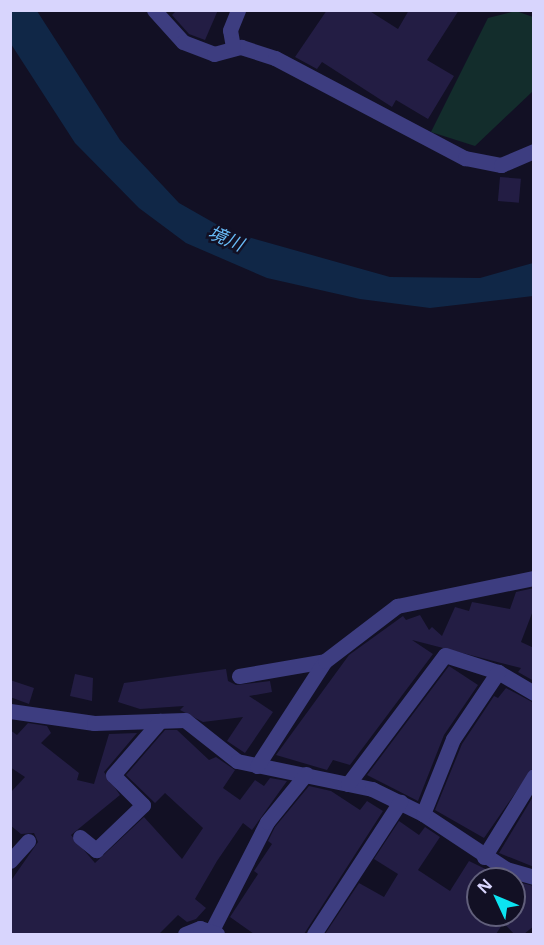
<!DOCTYPE html>
<html>
<head>
<meta charset="utf-8">
<style>
	body { margin:0 }
	#map { position:relative; width:544px; height:945px; overflow:hidden; background:#121024; font-family:"Open Sans","Noto Sans JP",sans-serif }
	div>[style] { position:absolute }
	.green>* { inset:0; background:#132d2c }
	.water>* { inset:0; background:#102747 }
	.building>* { inset:0; background:#231d44; transform-origin:0 0 }
	.minor>* { height:15px; margin:-7.5px; padding:0 7.5px; transform-origin:7.5px; border-radius:7.5px; background:#3d3d80 }
	span { translate:-50% -50%; white-space:nowrap; text-align:center; line-height:1.15; -webkit-text-stroke:5px #121024; paint-order:stroke }
	.water-label { font-size:18px; color:#68bbf7; font-style:italic }
	.frame { position:absolute; inset:0; border:12px solid #d8d5fd; pointer-events:none }
	.north { position:absolute; left:466px; top:867px; width:60px; height:60px; box-sizing:border-box; background:#121024; border:2px solid #615f7b; border-radius:50%; rotate:314deg; font-size:16px; font-weight:700; line-height:24px; text-align:center; color:#d8d5fd }
	.north::after { content:''; display:block; margin:auto; width:21px; height:27px; background:#0ce3f1; clip-path:polygon(50% 0,100% 100%,50% 72%,0 100%) }
</style>
</head>
<body>
<div id="map">
	<div class="green">
		<i style="clip-path:polygon(516px 11px,533px 17px,533px 91px,475px 146px,431px 132px,488px 18px)"></i>
	</div>
	<div class="water">
		<i style="clip-path:polygon(11px 10px,37px 11px,120px 140px,179px 203px,230px 232px,390px 277px,480px 278px,533px 263px,533px 296px,430px 308px,360px 299px,267px 278px,186px 243px,139px 208px,75px 143px,11px 44px)"></i>
	</div>
	<div class="building">
		<i style="clip-path:polygon(177px 10px,218px 10px,205px 40px,189px 34px,172px 15px)"></i>
		<i style="clip-path:polygon(327px 10px,368px 10px,398px 29px,409px 10px,459px 10px,427px 60px,454px 76px,428px 119px,396px 100px,392px 107px,322px 62px,317px 69px,295px 57px)"></i>
		<i style="left:500px;top:177px;width:21px;height:24px;rotate:5deg"></i>
		<i style="clip-path:polygon(534px 588px,534px 608px,521px 642px,534px 648px,534px 681px,518px 672px,521px 668px,412px 640px,433px 654px,350px 765px,333px 760px,327px 770px,276px 755px,349px 655px,403px 616px,406px 620px,420px 615px,429px 630px,432px 627px,442px 636px,455px 607px,469px 611px,472px 602px,510px 609px,516px 592px)"></i>
		<i style="clip-path:polygon(449px 666px,478px 685px,444px 735px,418px 801px,367px 775px)"></i>
		<i style="clip-path:polygon(226px 669px,228px 681px,236px 685px,270px 681px,272px 692px,249px 696px,273px 712px,245px 753px,227px 741px,243px 717px,203px 722px,180px 710px,184px 706px,140px 709px,118px 702px,124px 683px)"></i>
		<i style="clip-path:polygon(75px 674px,93px 678px,92px 701px,70px 696px)"></i>
		<i style="clip-path:polygon(10px 680px,34px 688px,29px 704px,10px 697px)"></i>
		<i style="clip-path:polygon(506px 688px,534px 703px,534px 766px,484px 838px,435px 810px,462px 744px,494px 696px,498px 698px)"></i>
		<i style="clip-path:polygon(28px 723px,47px 726px,51px 733px,41px 743px,79px 773px,77px 780px,94px 784px,109px 734px,137px 733px,104px 772px,120px 795px,71px 835px,95px 863px,144px 817px,182px 859px,203px 828px,165px 793px,155px 803px,126px 775px,165px 730px,177px 730px,209px 760px,216px 757px,235px 770px,223px 788px,240px 800px,255px 780px,264px 786px,270px 778px,287px 781px,252px 830px,243px 823px,217px 861px,195px 899px,206px 908px,196px 919px,187px 922px,178px 915px,159px 934px,10px 934px,10px 882px,38px 842px,34px 833px,21px 834px,10px 825px,10px 793px,25px 777px,10px 767px,10px 730px,17px 735px)"></i>
		<i style="clip-path:polygon(309px 786px,331px 791px,360px 810px,367px 801px,383px 811px,304px 934px,254px 934px,230px 917px,258px 874px,254px 871px,272px 844px,268px 841px,275px 827px)"></i>
		<i style="clip-path:polygon(534px 795px,534px 867px,499px 853px)"></i>
		<i style="clip-path:polygon(399px 821px,419px 835px,425px 827px,440px 837px,418px 870px,450px 891px,469px 861px,506px 879px,478px 879px,478px 915px,502px 925px,496px 934px,325px 934px,359px 883px,384px 897px,398px 874px,374px 859px)"></i>
		<i style="clip-path:polygon(514px 881px,534px 886px,534px 926px,524px 934px,514px 934px,503px 922px,514px 915px)"></i>
	</div>
	<div class="minor">
		<i style="left:154px;top:10px;width:43px;rotate:47.8deg"></i>
		<i style="left:183px;top:42px;width:33px;rotate:21deg"></i>
		<i style="left:214px;top:54px;width:28px;rotate:-15deg"></i>
		<i style="left:241px;top:47px;width:36px;rotate:18deg"></i>
		<i style="left:275px;top:58px;width:215px;rotate:27.8deg"></i>
		<i style="left:465px;top:158px;width:37px;rotate:11deg"></i>
		<i style="left:501px;top:165px;width:36px;rotate:-23deg"></i>
		<i style="left:233px;top:47px;width:17px;rotate:-100deg"></i>
		<i style="left:230px;top:30px;width:22px;rotate:-68deg"></i>
		<i style="left:239px;top:676px;width:87px;rotate:-9.9deg"></i>
		<i style="left:10px;top:711px;width:85px;rotate:8.1deg"></i>
		<i style="left:94px;top:723px;width:91px;rotate:-1.9deg"></i>
		<i style="left:185px;top:720px;width:66px;rotate:38.3deg"></i>
		<i style="left:237px;top:761px;width:138px;rotate:11.7deg"></i>
		<i style="left:372px;top:789px;width:57px;rotate:26.1deg"></i>
		<i style="left:423px;top:814px;width:100px;rotate:33.5deg"></i>
		<i style="left:506px;top:869px;width:29px;rotate:16deg"></i>
		<i style="left:257px;top:766px;width:125px;rotate:-57.1deg"></i>
		<i style="left:325px;top:661px;width:91px;rotate:-37.4deg"></i>
		<i style="left:397px;top:606px;width:140px;rotate:-11.6deg"></i>
		<i style="left:348px;top:784px;width:161px;rotate:-53.1deg"></i>
		<i style="left:445px;top:655px;width:56px;rotate:17.8deg"></i>
		<i style="left:498px;top:672px;width:42px;rotate:30.3deg"></i>
		<i style="left:423px;top:814px;width:81px;rotate:-68.2deg"></i>
		<i style="left:453px;top:739px;width:81px;rotate:-56.1deg"></i>
		<i style="left:80px;top:837px;width:21px;rotate:39deg"></i>
		<i style="left:96px;top:850px;width:65px;rotate:-43.8deg"></i>
		<i style="left:143px;top:805px;width:42px;rotate:-135deg"></i>
		<i style="left:113px;top:775px;width:72px;rotate:-49deg"></i>
		<i style="left:484px;top:857px;width:95px;rotate:-58.3deg"></i>
		<i style="left:10px;top:861px;width:27px;rotate:-48deg"></i>
		<i style="left:211px;top:932px;width:123px;rotate:-63deg"></i>
		<i style="left:267px;top:822px;width:62px;rotate:-50.9deg"></i>
		<i style="left:185px;top:934px;width:16px;rotate:-22deg"></i>
		<i style="left:200px;top:928px;width:18px;rotate:19deg"></i>
		<i style="left:314px;top:934px;width:158px;rotate:-56.9deg"></i>
	</div>
	<div class="water-label">
		<span style="left:226px;top:238px;rotate:23deg">境川</span>
	</div>
	<div class="frame"></div>
	<div class="north">N</div>
</div>
</body>
</html>
